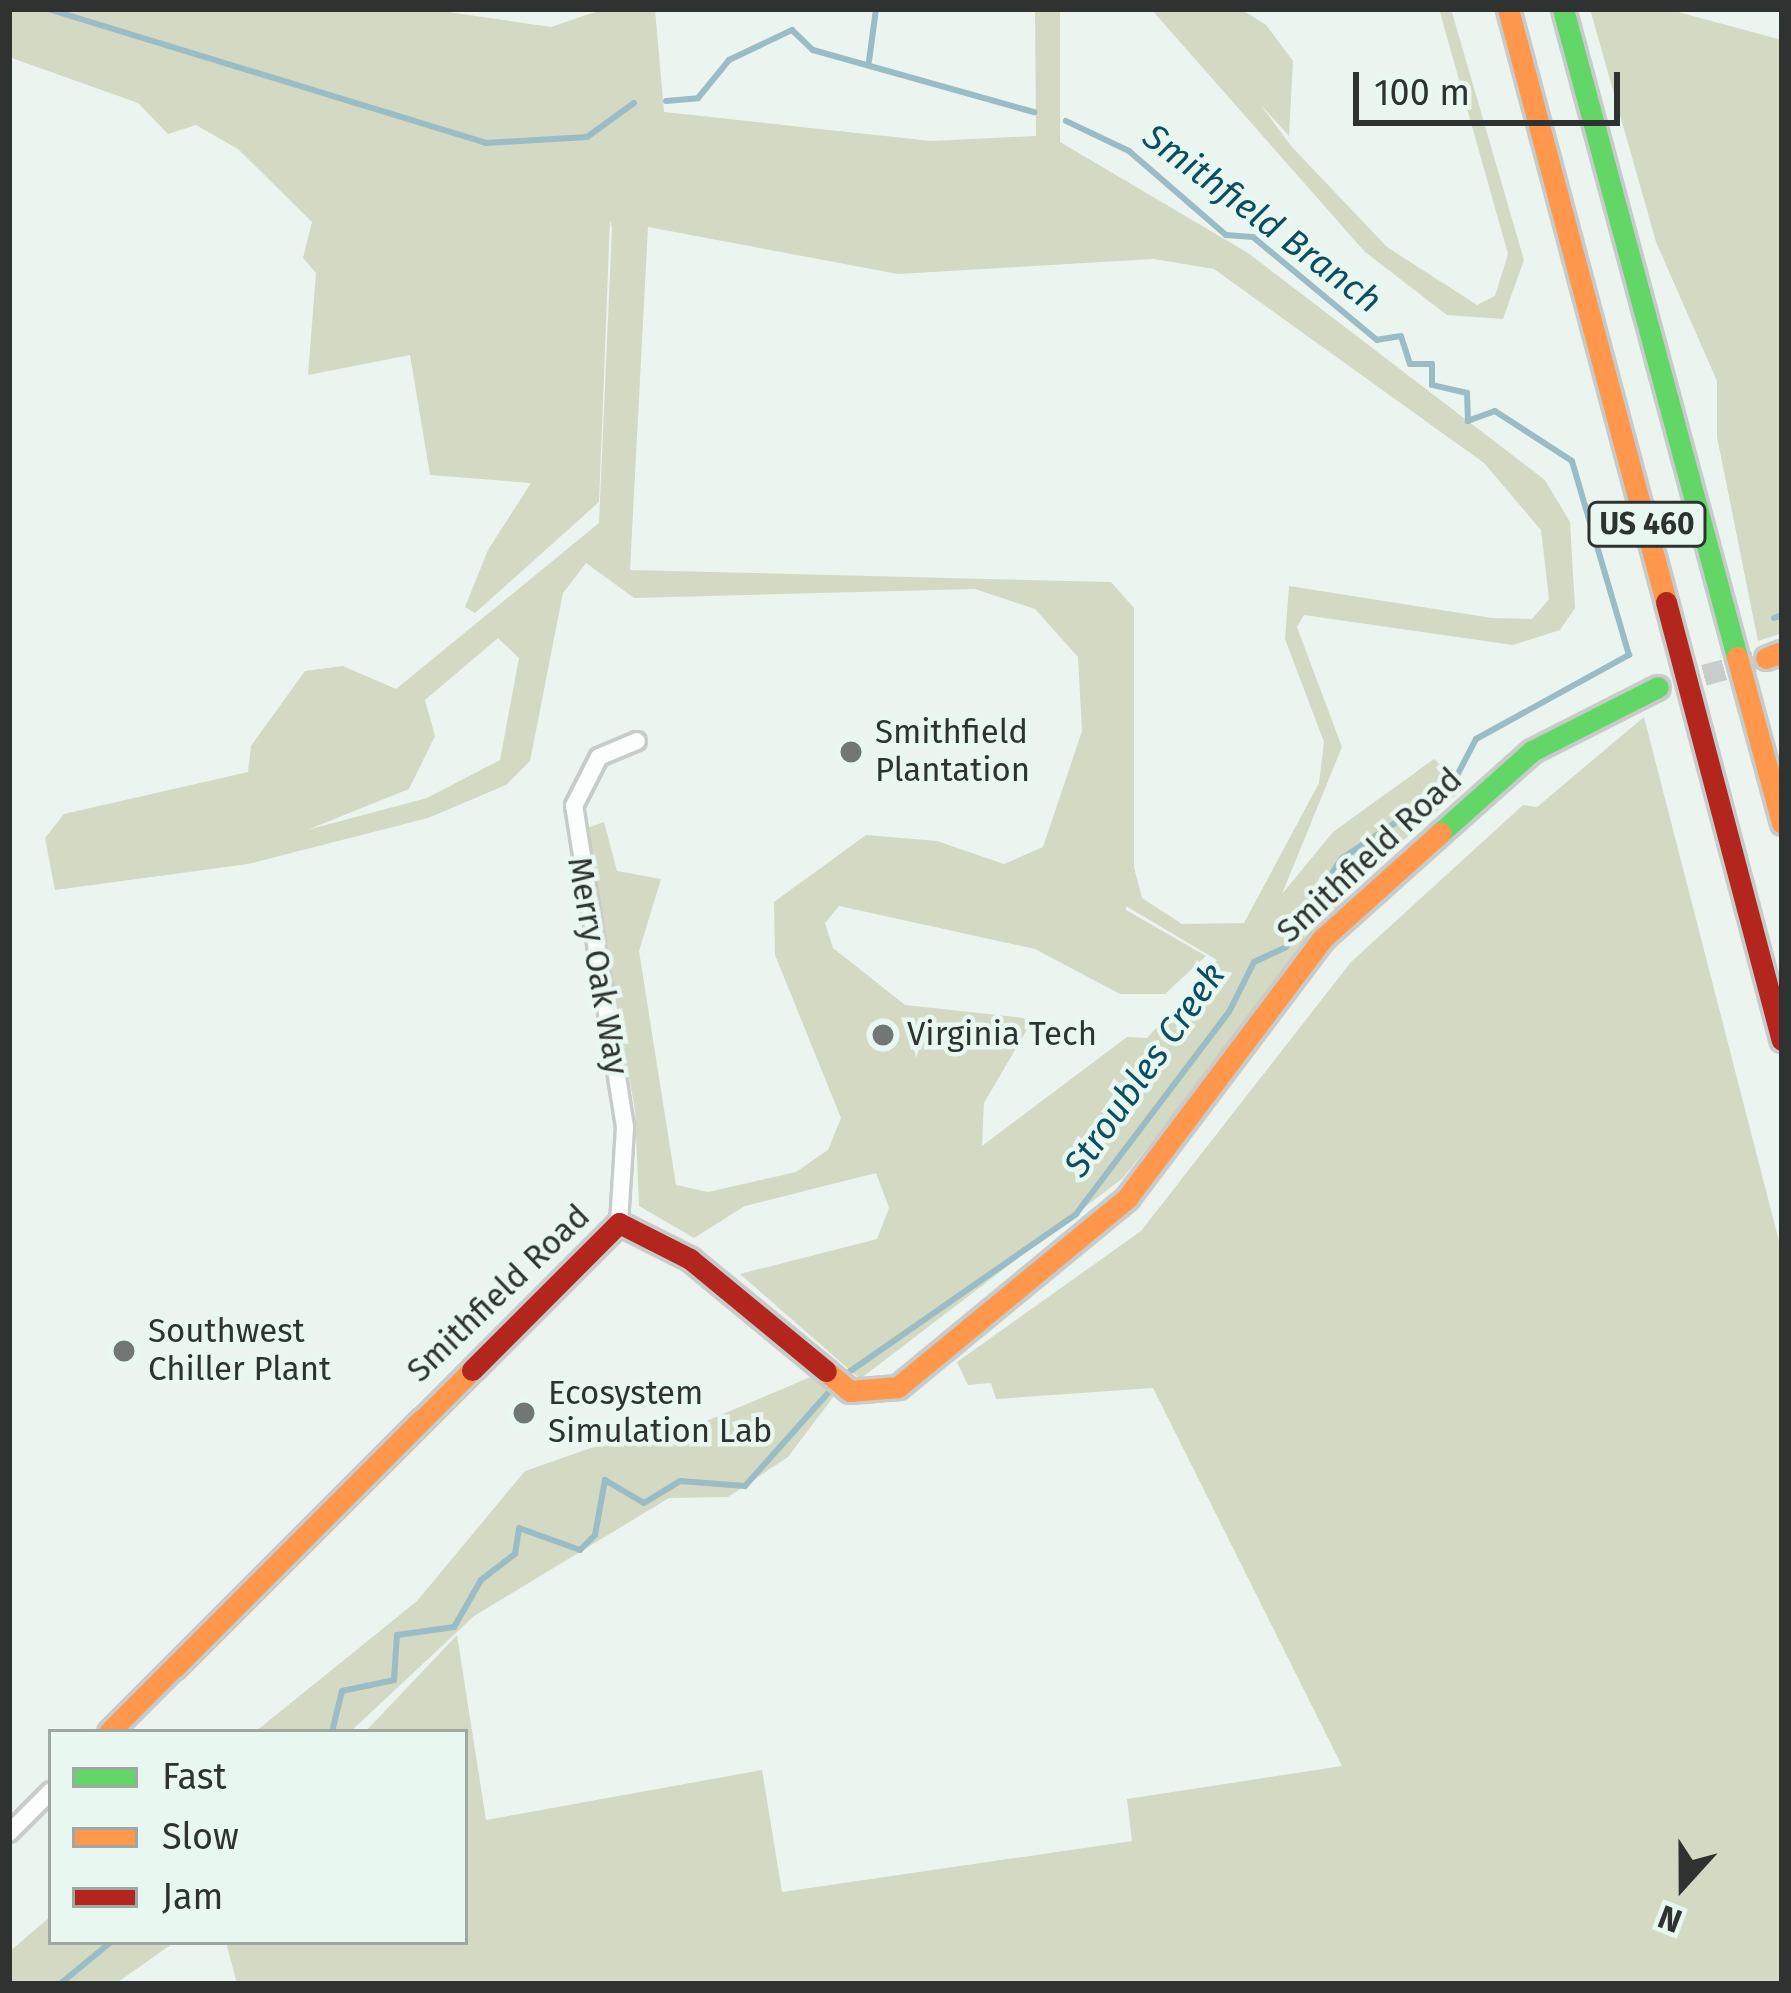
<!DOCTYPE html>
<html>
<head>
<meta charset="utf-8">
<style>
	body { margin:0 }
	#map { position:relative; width:1791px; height:1993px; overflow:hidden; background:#ecf4f0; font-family:"Fira Sans",sans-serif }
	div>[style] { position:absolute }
	.green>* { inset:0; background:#d3d9c3 }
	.stream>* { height:6px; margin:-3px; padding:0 3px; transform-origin:3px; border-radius:3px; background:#99bcc6 }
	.secondary-tunnel>* { height:21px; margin-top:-10.5px; transform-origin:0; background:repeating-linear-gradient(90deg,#c6cdca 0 21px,transparent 0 31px) }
	.roads { filter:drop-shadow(3px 0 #c7ccca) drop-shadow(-3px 0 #c7ccca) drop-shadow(0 3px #c7ccca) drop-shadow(0 -3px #c7ccca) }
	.street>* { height:16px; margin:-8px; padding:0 8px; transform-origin:8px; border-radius:8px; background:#fcfdfd }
	.fast>* { height:21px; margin:-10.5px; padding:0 10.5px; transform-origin:10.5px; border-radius:10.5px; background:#63d668 }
	.slow>* { height:21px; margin:-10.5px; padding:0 10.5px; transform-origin:10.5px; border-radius:10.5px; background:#ff974d }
	.jam>* { height:21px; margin:-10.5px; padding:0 10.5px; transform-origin:10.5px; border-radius:10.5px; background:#b3261e }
	.dots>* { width:33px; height:33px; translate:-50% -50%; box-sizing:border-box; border:6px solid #e8f7f0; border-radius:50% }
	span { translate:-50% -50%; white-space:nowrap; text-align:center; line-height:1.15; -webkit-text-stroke:9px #e8f7f0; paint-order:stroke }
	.shield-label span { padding:3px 9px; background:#e8f7f0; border:3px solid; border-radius:9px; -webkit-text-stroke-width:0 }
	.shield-label { font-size:30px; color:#2e3331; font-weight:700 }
	.poi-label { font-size:33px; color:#2e3331 }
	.left { translate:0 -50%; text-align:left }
	.street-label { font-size:33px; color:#2e3331 }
	.water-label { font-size:36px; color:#0c4e60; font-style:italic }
	.frame { position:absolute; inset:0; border:12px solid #2e3331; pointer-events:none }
	.legend { position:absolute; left:48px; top:1729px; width:420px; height:216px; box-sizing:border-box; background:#e8f7f0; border:3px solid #9ea9a4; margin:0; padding:15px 21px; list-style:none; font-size:36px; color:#2e3331 }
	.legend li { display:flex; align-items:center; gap:24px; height:60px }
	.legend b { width:60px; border:3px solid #9ea9a4 }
	.north { position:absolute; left:1623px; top:1825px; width:120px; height:120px; -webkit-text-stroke:9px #e8f7f0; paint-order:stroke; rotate:201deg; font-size:33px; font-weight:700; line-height:48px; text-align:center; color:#2e3331 }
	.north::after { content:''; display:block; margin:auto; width:42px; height:54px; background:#2e3331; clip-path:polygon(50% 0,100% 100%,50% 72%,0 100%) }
	.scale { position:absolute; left:1353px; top:72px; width:267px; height:54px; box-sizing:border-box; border:6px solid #2e3331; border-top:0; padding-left:15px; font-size:36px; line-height:42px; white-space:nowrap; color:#2e3331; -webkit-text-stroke:9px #e8f7f0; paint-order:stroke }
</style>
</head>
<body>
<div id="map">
	<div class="green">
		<i style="clip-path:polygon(evenodd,9px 9px,428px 9px,551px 27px,604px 9px,655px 9px,664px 112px,931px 141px,1036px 136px,1035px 9px,1060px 9px,1060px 142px,1248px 253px,1545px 480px,1570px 522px,1575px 608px,1560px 630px,1513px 645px,1304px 615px,1297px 627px,1342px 747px,1282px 894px,1333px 832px,1434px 759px,1465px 787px,1367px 872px,1123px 1178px,860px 1379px,740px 1274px,877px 1239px,889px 1208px,876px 1173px,745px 1206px,694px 1238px,639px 1206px,635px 1110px,584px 829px,604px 822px,617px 871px,661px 879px,639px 951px,676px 1185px,708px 1192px,796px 1172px,828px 1150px,841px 1118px,775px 955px,774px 902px,866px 835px,937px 841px,1004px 864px,1043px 847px,1082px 731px,1078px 657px,1035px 609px,975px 589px,634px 598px,586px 563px,563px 593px,530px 761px,506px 785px,428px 818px,248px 864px,55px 890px,45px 838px,64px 814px,248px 772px,251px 746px,305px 671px,343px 666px,396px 689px,599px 523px,612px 228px,610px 220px,599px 502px,475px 613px,465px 607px,488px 550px,531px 483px,430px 475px,410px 355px,308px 375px,316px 273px,303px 258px,312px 222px,238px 149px,196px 125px,168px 134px,138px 103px,9px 57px,9px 9px,648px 227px,898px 274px,1154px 259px,1214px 269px,1484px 463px,1541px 530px,1549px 599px,1532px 619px,1492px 618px,1289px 586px,1285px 639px,1324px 742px,1319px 783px,1244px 923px,1182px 924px,1142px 898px,1134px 867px,1134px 608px,1111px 582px,630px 570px,648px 227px,9px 9px,498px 638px,519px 658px,500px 760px,427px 798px,307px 830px,409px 789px,435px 736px,425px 700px,498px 638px,9px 9px,839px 906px,1035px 949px,1120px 994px,1165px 994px,1206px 956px,1126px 910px,1126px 906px,1217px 960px,1147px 1038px,1127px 1037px,982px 1146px,984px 1103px,1033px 1019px,905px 1005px,833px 948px,825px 923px,839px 906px)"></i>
		<i style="clip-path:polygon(1151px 9px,1241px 9px,1266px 25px,1293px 61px,1289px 136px,1260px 104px,1291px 146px,1387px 247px,1477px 305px,1495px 296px,1508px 254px,1439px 9px,1451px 9px,1524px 260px,1503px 319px,1447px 315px,1365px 252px)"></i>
		<i style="clip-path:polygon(1590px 9px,1667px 9px,1782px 40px,1782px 633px,1758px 641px,1717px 437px,1717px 381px,1656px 242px)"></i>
		<i style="clip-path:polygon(1644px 717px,1782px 1253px,1782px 1984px,237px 1984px,226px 1942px,465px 1942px,465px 1732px,365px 1732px,457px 1635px,486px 1820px,762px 1770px,782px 1892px,1132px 1841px,1127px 1799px,1342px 1766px,1153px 1388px,996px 1399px,991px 1383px,968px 1385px,957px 1362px,1141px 1231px,1351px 962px,1523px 805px,1537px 807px)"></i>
		<i style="clip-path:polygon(813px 1376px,837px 1392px,788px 1457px,728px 1497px,669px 1498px,474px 1616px,350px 1732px,255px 1732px,417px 1601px,525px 1471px,631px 1434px,666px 1438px)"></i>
		<i style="clip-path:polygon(51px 1916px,51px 1942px,175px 1942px,115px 1984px,9px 1984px,9px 1952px)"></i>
	</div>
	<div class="stream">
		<i style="left:48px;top:9px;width:458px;rotate:17deg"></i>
		<i style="left:486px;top:143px;width:101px;rotate:-3.4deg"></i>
		<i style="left:587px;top:137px;width:58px;rotate:-35.9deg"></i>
		<i style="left:869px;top:61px;width:52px;rotate:-82.3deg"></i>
		<i style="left:666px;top:101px;width:32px;rotate:-5deg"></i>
		<i style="left:698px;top:98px;width:49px;rotate:-50.8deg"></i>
		<i style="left:729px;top:60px;width:70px;rotate:-25.5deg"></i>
		<i style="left:792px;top:30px;width:29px;rotate:44deg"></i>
		<i style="left:813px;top:50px;width:230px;rotate:15.7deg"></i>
		<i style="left:1774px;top:618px;width:9px;rotate:-21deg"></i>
		<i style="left:849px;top:1372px;width:277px;rotate:-34.8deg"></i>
		<i style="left:1076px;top:1214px;width:253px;rotate:-52.9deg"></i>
		<i style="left:1229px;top:1012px;width:56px;rotate:-63.4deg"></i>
		<i style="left:1254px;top:962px;width:35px;rotate:-25deg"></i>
		<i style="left:1286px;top:947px;width:104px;rotate:-58deg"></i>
		<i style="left:1341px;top:859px;width:133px;rotate:-33.7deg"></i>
		<i style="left:1452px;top:785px;width:52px;rotate:-62.4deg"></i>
		<i style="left:1476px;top:739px;width:175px;rotate:-28.8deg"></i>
		<i style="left:1629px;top:655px;width:202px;rotate:-106.4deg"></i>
		<i style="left:1572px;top:461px;width:92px;rotate:-147deg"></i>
		<i style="left:1495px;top:411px;width:29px;rotate:160deg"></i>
		<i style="left:1468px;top:421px;width:28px;rotate:-92deg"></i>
		<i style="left:1467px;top:393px;width:36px;rotate:-167deg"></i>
		<i style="left:1432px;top:385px;width:21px;rotate:-90deg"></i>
		<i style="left:1432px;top:364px;width:22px;rotate:180deg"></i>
		<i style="left:1410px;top:364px;width:29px;rotate:-108deg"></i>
		<i style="left:1401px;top:336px;width:24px;rotate:171deg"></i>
		<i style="left:1377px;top:340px;width:161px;rotate:-140.3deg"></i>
		<i style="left:1253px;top:237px;width:27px;rotate:-176deg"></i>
		<i style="left:1226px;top:235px;width:128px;rotate:-139.1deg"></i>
		<i style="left:1129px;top:151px;width:70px;rotate:-154.5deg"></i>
		<i style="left:332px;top:1732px;width:42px;rotate:-76.3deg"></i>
		<i style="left:342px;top:1691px;width:53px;rotate:-11.9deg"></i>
		<i style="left:394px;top:1680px;width:45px;rotate:-86.2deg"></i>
		<i style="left:397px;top:1635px;width:58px;rotate:-8deg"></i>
		<i style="left:454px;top:1627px;width:54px;rotate:-60.1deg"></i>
		<i style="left:481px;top:1580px;width:43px;rotate:-37.4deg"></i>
		<i style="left:515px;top:1554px;width:26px;rotate:-81deg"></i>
		<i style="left:519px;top:1528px;width:65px;rotate:19.8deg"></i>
		<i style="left:580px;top:1550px;width:21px;rotate:-45deg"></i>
		<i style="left:595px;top:1535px;width:56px;rotate:-79.7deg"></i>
		<i style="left:605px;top:1480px;width:45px;rotate:30.5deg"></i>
		<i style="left:644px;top:1503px;width:42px;rotate:-31.4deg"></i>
		<i style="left:680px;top:1481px;width:65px;rotate:4.4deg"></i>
		<i style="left:745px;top:1486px;width:127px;rotate:-48.2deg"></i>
		<i style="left:60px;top:1984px;width:66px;rotate:-39.5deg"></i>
	</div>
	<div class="secondary-tunnel">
		<i style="left:1674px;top:683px;width:95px;rotate:-15.2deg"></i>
	</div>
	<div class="roads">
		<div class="street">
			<i style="left:619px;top:1223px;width:96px;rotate:-86.4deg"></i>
			<i style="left:625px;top:1127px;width:325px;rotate:-99deg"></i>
			<i style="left:574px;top:806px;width:55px;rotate:-63deg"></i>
			<i style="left:599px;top:757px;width:41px;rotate:-22.8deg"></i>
			<i style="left:9px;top:1833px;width:59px;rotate:-45deg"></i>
		</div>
		<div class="fast">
			<i style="left:1563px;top:9px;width:671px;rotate:74.97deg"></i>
			<i style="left:1440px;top:833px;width:123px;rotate:-41.7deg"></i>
			<i style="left:1532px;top:751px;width:141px;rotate:-26.9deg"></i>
		</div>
		<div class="slow">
			<i style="left:1508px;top:9px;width:614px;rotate:75.08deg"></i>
			<i style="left:1737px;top:657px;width:172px;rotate:74.8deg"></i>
			<i style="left:1766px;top:658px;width:17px;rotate:-21deg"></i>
			<i style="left:826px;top:1371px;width:31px;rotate:40deg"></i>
			<i style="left:850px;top:1391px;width:48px;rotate:-4.8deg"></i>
			<i style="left:898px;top:1387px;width:297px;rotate:-39.5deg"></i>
			<i style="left:1127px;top:1198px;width:324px;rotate:-53deg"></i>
			<i style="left:1322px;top:939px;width:159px;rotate:-41.9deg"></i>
			<i style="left:109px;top:1732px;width:513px;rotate:-44.92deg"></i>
		</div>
		<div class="jam">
			<i style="left:1666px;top:602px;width:453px;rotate:75.2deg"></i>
			<i style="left:472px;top:1370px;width:208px;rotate:-45deg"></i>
			<i style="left:619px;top:1223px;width:80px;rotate:26.9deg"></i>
			<i style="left:690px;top:1259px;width:176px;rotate:39.5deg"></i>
		</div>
	</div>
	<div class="dots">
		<i style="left:851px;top:752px;background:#707774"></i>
		<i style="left:883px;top:1035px;background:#707774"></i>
		<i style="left:124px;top:1351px;background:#707774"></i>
		<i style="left:524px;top:1413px;background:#707774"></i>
	</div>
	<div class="shield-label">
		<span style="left:1647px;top:524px">US 460</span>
	</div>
	<div class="poi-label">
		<span class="left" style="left:875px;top:752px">Smithfield<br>Plantation</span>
		<span class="left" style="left:907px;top:1035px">Virginia Tech</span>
		<span class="left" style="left:148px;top:1351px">Southwest<br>Chiller Plant</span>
		<span class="left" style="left:548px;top:1413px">Ecosystem<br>Simulation Lab</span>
	</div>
	<div class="street-label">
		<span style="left:1370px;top:856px;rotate:-43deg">Smithfield Road</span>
		<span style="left:597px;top:966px;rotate:80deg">Merry Oak Way</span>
		<span style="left:499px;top:1294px;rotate:-44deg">Smithfield Road</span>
	</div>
	<div class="water-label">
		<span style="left:1262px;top:219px;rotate:37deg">Smithfield Branch</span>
		<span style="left:1145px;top:1070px;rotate:-55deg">Stroubles Creek</span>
	</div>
	<div class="frame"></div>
	<ul class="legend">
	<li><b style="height:15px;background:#63d668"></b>Fast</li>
	<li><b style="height:15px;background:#ff974d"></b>Slow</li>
	<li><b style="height:15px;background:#b3261e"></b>Jam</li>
	</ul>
	<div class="north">N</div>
	<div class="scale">100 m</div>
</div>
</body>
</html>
